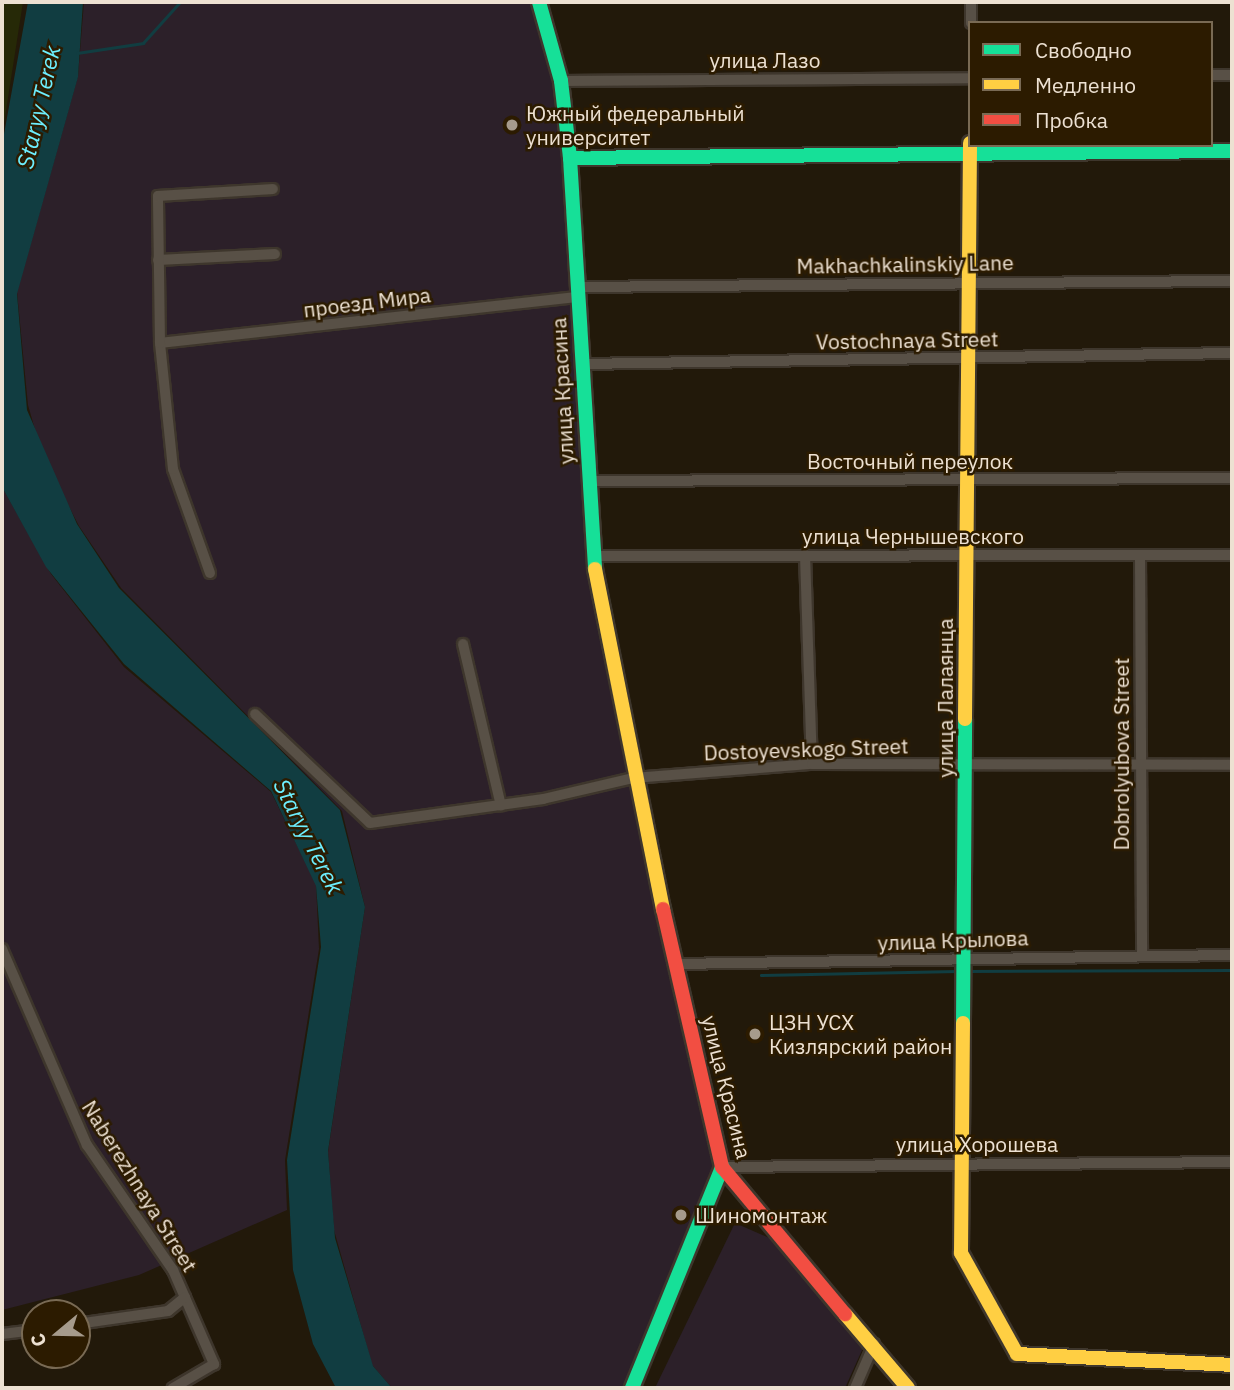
<!DOCTYPE html>
<html>
<head>
<meta charset="utf-8">
<style>
	body { margin:0 }
	#map { position:relative; width:1234px; height:1390px; overflow:hidden; background:#22190a; font-family:"IBM Plex Sans",sans-serif }
	div>[style] { position:absolute }
	.industrial>* { inset:0; background:#2c2029 }
	.green>* { inset:0; background:#262907 }
	.water>* { inset:0; background:#113d41 }
	.stream>* { height:2.5px; margin:-1.25px; padding:0 1.25px; transform-origin:1.25px; border-radius:1.25px; background:#113d41 }
	.roads { filter:drop-shadow(2px 0 #3e362c) drop-shadow(-2px 0 #3e362c) drop-shadow(0 2px #3e362c) drop-shadow(0 -2px #3e362c) }
	.street>* { height:10px; margin:-5px; padding:0 5px; transform-origin:5px; border-radius:5px; background:#585046 }
	.fast>* { height:14px; margin:-7px; padding:0 7px; transform-origin:7px; border-radius:7px; background:#16e098 }
	.slow>* { height:14px; margin:-7px; padding:0 7px; transform-origin:7px; border-radius:7px; background:#ffcf43 }
	.jam>* { height:14px; margin:-7px; padding:0 7px; transform-origin:7px; border-radius:7px; background:#f24e42 }
	.dots>* { width:19px; height:19px; translate:-50% -50%; box-sizing:border-box; border:4px solid #2c1b00; border-radius:50% }
	span { translate:-50% -50%; white-space:nowrap; text-align:center; line-height:1.15; -webkit-text-stroke:5px #2c1b00; paint-order:stroke }
	.street-label { font-size:21px; color:#ede1d2 }
	.poi-label { font-size:21px; color:#ede1d2 }
	.left { translate:0 -50%; text-align:left }
	.water-label { font-size:23px; color:#6deffe; font-style:italic }
	.frame { position:absolute; inset:0; border:4px solid #ede1d2; pointer-events:none }
	.legend { position:absolute; left:968px; top:21px; width:245px; height:126px; box-sizing:border-box; background:#2c1b00; border:2px solid #796a54; margin:0; padding:9px 12px; list-style:none; font-size:21px; color:#ede1d2 }
	.legend li { display:flex; align-items:center; gap:14px; height:35px }
	.legend b { width:35px; border:2px solid #796a54 }
	.north { position:absolute; left:21px; top:1299px; width:70px; height:70px; box-sizing:border-box; background:#2c1b00; border:2px solid #796a54; border-radius:50%; rotate:251deg; font-size:19px; font-weight:700; line-height:28px; text-align:center; color:#ede1d2 }
	.north::after { content:''; display:block; margin:auto; width:24px; height:32px; background:#a69b8c; clip-path:polygon(50% 0,100% 100%,50% 72%,0 100%) }
</style>
</head>
<body>
<div id="map">
	<div class="industrial">
		<i style="clip-path:polygon(84px 2px,536px 2px,563px 97px,586px 545px,716px 1167px,625px 1388px,392px 1388px,372px 1365px,334px 1230px,328px 1152px,365px 907px,342px 811px,121px 588px,79px 526px,42px 454px,28px 405px,17px 292px,78px 76px)"></i>
		<i style="clip-path:polygon(2px 487px,51px 574px,124px 667px,271px 792px,316px 884px,319px 949px,285px 1160px,287px 1210px,139px 1275px,2px 1310px)"></i>
		<i style="clip-path:polygon(735px 1223px,790px 1247px,863px 1348px,845px 1388px,655px 1388px)"></i>
	</div>
	<div class="green">
		<i style="clip-path:polygon(2px 2px,23px 2px,2px 136px)"></i>
	</div>
	<div class="water">
		<i style="clip-path:polygon(28px 2px,83px 2px,78px 77px,17px 294px,27px 410px,77px 524px,119px 588px,340px 810px,365px 907px,328px 1151px,335px 1238px,373px 1366px,392px 1388px,336px 1388px,313px 1344px,293px 1270px,287px 1160px,321px 947px,316px 886px,271px 791px,124px 664px,46px 567px,2px 487px,2px 145px)"></i>
	</div>
	<div class="stream">
		<i style="left:77px;top:53px;width:67px;rotate:-8.6deg"></i>
		<i style="left:143px;top:43px;width:55px;rotate:-47.9deg"></i>
		<i style="left:967px;top:971px;width:265px;rotate:-0.2deg"></i>
		<i style="left:761px;top:975px;width:196px;rotate:-1.2deg"></i>
	</div>
	<div class="roads">
		<div class="street">
			<i style="left:971px;top:23px;width:21px;rotate:-90deg"></i>
			<i style="left:1211px;top:75px;width:21px"></i>
			<i style="left:561px;top:81px;width:409px;rotate:-0.4deg"></i>
			<i style="left:158px;top:260px;width:117px;rotate:-2.9deg"></i>
			<i style="left:578px;top:287px;width:654px;rotate:-0.53deg"></i>
			<i style="left:160px;top:343px;width:421px;rotate:-6.3deg"></i>
			<i style="left:583px;top:364px;width:649px;rotate:-0.97deg"></i>
			<i style="left:588px;top:481px;width:644px;rotate:-0.27deg"></i>
			<i style="left:805px;top:555px;width:209px;rotate:88.1deg"></i>
			<i style="left:1140px;top:555px;width:397px;rotate:89.7deg"></i>
			<i style="left:593px;top:556px;width:639px;rotate:-0.09deg"></i>
			<i style="left:210px;top:573px;width:110px;rotate:-109.6deg"></i>
			<i style="left:173px;top:469px;width:127px;rotate:-95.9deg"></i>
			<i style="left:160px;top:343px;width:147px;rotate:-90.8deg"></i>
			<i style="left:158px;top:196px;width:115px;rotate:-3.5deg"></i>
			<i style="left:463px;top:644px;width:166px;rotate:76.8deg"></i>
			<i style="left:255px;top:714px;width:158px;rotate:43.5deg"></i>
			<i style="left:370px;top:823px;width:175px;rotate:-7.9deg"></i>
			<i style="left:543px;top:799px;width:92px;rotate:-13.1deg"></i>
			<i style="left:633px;top:778px;width:180px;rotate:-4.5deg"></i>
			<i style="left:812px;top:764px;width:420px;rotate:0.1deg"></i>
			<i style="left:2px;top:949px;width:214px;rotate:66.6deg"></i>
			<i style="left:87px;top:1145px;width:152px;rotate:55.5deg"></i>
			<i style="left:173px;top:1270px;width:103px;rotate:66.4deg"></i>
			<i style="left:214px;top:1364px;width:48px;rotate:149.7deg"></i>
			<i style="left:675px;top:964px;width:557px;rotate:-0.93deg"></i>
			<i style="left:722px;top:1167px;width:510px;rotate:-0.56deg"></i>
			<i style="left:77px;top:1324px;width:92px;rotate:-8.1deg"></i>
			<i style="left:168px;top:1311px;width:22px;rotate:-39deg"></i>
			<i style="left:2px;top:1334px;width:33px;rotate:-7deg"></i>
			<i style="left:855px;top:1388px;width:48px;rotate:-66.6deg"></i>
		</div>
		<div class="fast">
			<i style="left:539px;top:2px;width:82px;rotate:74.4deg"></i>
			<i style="left:561px;top:81px;width:78px;rotate:83.3deg"></i>
			<i style="left:570px;top:158px;width:412px;rotate:86.5deg"></i>
			<i style="left:570px;top:158px;width:662px;rotate:-0.61deg"></i>
			<i style="left:963px;top:1023px;width:304px;rotate:-89.6deg"></i>
			<i style="left:632px;top:1388px;width:239px;rotate:-67.8deg"></i>
		</div>
		<div class="slow">
			<i style="left:595px;top:569px;width:347px;rotate:78.7deg"></i>
			<i style="left:965px;top:719px;width:576px;rotate:-89.5deg"></i>
			<i style="left:963px;top:1023px;width:230px;rotate:90.5deg"></i>
			<i style="left:961px;top:1253px;width:115px;rotate:61deg"></i>
			<i style="left:1017px;top:1354px;width:215px;rotate:2.9deg"></i>
			<i style="left:845px;top:1314px;width:97px;rotate:49.6deg"></i>
		</div>
		<div class="jam">
			<i style="left:663px;top:909px;width:265px;rotate:77.1deg"></i>
			<i style="left:722px;top:1167px;width:192px;rotate:50.1deg"></i>
		</div>
	</div>
	<div class="dots">
		<i style="left:512px;top:125px;background:#a69b8c"></i>
		<i style="left:755px;top:1034px;background:#a69b8c"></i>
		<i style="left:681px;top:1215px;background:#a69b8c"></i>
	</div>
	<div class="street-label">
		<span style="left:765px;top:60px">улица Лазо</span>
		<span style="left:905px;top:264px;rotate:-1deg">Makhachkalinskiy Lane</span>
		<span style="left:367px;top:302px;rotate:-7deg">проезд Мира</span>
		<span style="left:907px;top:340px;rotate:-1deg">Vostochnaya Street</span>
		<span style="left:562px;top:391px;rotate:-93deg">улица Красина</span>
		<span style="left:910px;top:461px">Восточный переулок</span>
		<span style="left:913px;top:536px">улица Чернышевского</span>
		<span style="left:945px;top:698px;rotate:-90deg">улица Лалаянца</span>
		<span style="left:806px;top:749px;rotate:-2deg">Dostoyevskogo Street</span>
		<span style="left:1121px;top:754px;rotate:-90deg">Dobrolyubova Street</span>
		<span style="left:953px;top:940px;rotate:-2deg">улица Крылова</span>
		<span style="left:727px;top:1087px;rotate:76deg">улица Красина</span>
		<span style="left:977px;top:1144px">улица Хорошева</span>
		<span style="left:140px;top:1186px;rotate:58deg">Naberezhnaya Street</span>
	</div>
	<div class="poi-label">
		<span class="left" style="left:526px;top:125px">Южный федеральный<br>университет</span>
		<span class="left" style="left:769px;top:1034px">ЦЗН УСХ<br>Кизлярский район</span>
		<span class="left" style="left:695px;top:1215px">Шиномонтаж</span>
	</div>
	<div class="water-label">
		<span style="left:38px;top:107px;rotate:-77deg">Staryy Terek</span>
		<span style="left:309px;top:836px;rotate:63deg">Staryy Terek</span>
	</div>
	<div class="frame"></div>
	<ul class="legend">
	<li><b style="height:9px;background:#16e098"></b>Свободно</li>
	<li><b style="height:9px;background:#ffcf43"></b>Медленно</li>
	<li><b style="height:9px;background:#f24e42"></b>Пробка</li>
	</ul>
	<div class="north">С</div>
</div>
</body>
</html>
